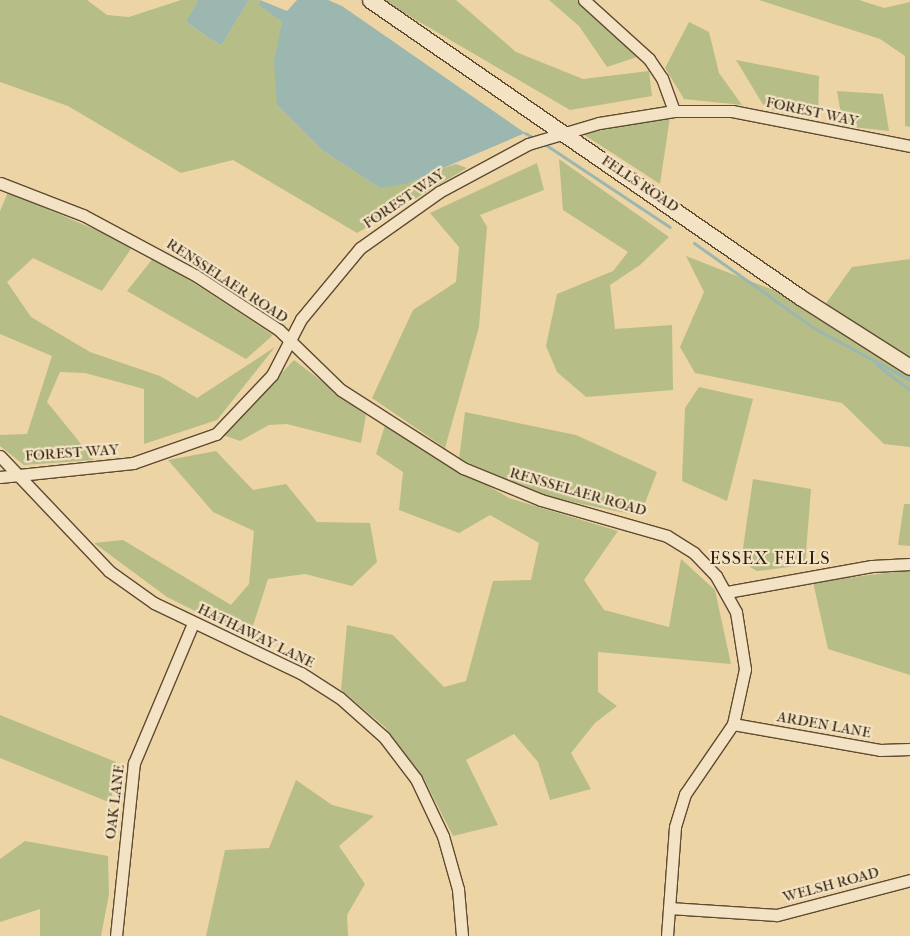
<!DOCTYPE html>
<html>
<head>
<meta charset="utf-8">
<style>
	body { margin:0 }
	#map { position:relative; width:910px; height:936px; overflow:hidden; background:#edd4a5; font-family:"IM FELL French Canon",serif }
	div>[style] { position:absolute }
	.green>* { inset:0; background:#b7bd87 }
	.water>* { inset:0; background:#9bb7b0 }
	.stream>* { height:3px; margin:-1.5px; padding:0 1.5px; transform-origin:1.5px; border-radius:1.5px; background:#9bb7b0 }
	.roads { filter:drop-shadow(1px 0 #5e4b32) drop-shadow(-1px 0 #5e4b32) drop-shadow(0 1px #5e4b32) drop-shadow(0 -1px #5e4b32) }
	.street>* { height:11px; margin:-5.5px; padding:0 5.5px; transform-origin:5.5px; border-radius:5.5px; background:#f3e3c4 }
	.secondary>* { height:15px; margin:-7.5px; padding:0 7.5px; transform-origin:7.5px; border-radius:7.5px; background:#f3e3c4 }
	span { translate:-50% -50%; white-space:nowrap; text-align:center; line-height:1.15; -webkit-text-stroke:4.5px #f3e3c4; paint-order:stroke }
	.street-label { font-size:15px; color:#2e1d0b }
	.quarter-label { font-size:18px; color:#2e1d0b; letter-spacing:1px }
</style>
</head>
<body>
<div id="map">
	<div class="green">
		<i style="clip-path:polygon(0 0,87px 0,107px 15px,129px 17px,181px 0,198px 0,186px 22px,221px 46px,249px 0,260px 0,258px 5px,282px 22px,277px 105px,323px 151px,380px 188px,456px 164px,467px 168px,357px 233px,233px 160px,181px 173px,68px 106px,0 82px)"></i>
		<i style="clip-path:polygon(382px 0,456px 0,516px 52px,583px 79px,649px 71px,652px 96px,570px 110px)"></i>
		<i style="clip-path:polygon(549px 0,578px 0,637px 57px,607px 67px,579px 26px)"></i>
		<i style="clip-path:polygon(759px 0,859px 0,884px 8px,910px 2px,910px 127px,905px 126px,905px 56px,880px 39px)"></i>
		<i style="clip-path:polygon(689px 22px,709px 32px,719px 73px,742px 105px,684px 99px,665px 68px)"></i>
		<i style="clip-path:polygon(736px 60px,819px 76px,818px 119px,765px 108px)"></i>
		<i style="clip-path:polygon(837px 91px,883px 94px,889px 131px,843px 126px)"></i>
		<i style="clip-path:polygon(670px 117px,660px 184px,583px 134px)"></i>
		<i style="clip-path:polygon(559px 159px,669px 237px,640px 265px,610px 285px,615px 329px,672px 325px,673px 390px,586px 397px,557px 372px,546px 346px,557px 294px,613px 271px,628px 252px,563px 210px)"></i>
		<i style="clip-path:polygon(537px 163px,544px 190px,480px 215px,487px 227px,479px 327px,445px 448px,372px 398px,413px 310px,456px 282px,459px 247px,430px 213px)"></i>
		<i style="clip-path:polygon(8px 192px,133px 246px,102px 291px,33px 258px,7px 282px,31px 317px,90px 352px,160px 376px,197px 398px,275px 347px,217px 420px,144px 444px,144px 389px,85px 373px,60px 372px,47px 402px,94px 460px,24px 465px,0 446px,0 435px,27px 434px,52px 356px,0 334px,0 211px)"></i>
		<i style="clip-path:polygon(686px 256px,822px 309px,852px 267px,910px 259px,910px 447px,884px 444px,842px 403px,695px 373px,680px 347px,704px 292px)"></i>
		<i style="clip-path:polygon(154px 257px,273px 335px,246px 359px,127px 291px)"></i>
		<i style="clip-path:polygon(294px 360px,366px 415px,361px 443px,287px 424px,269px 425px,240px 441px,223px 435px)"></i>
		<i style="clip-path:polygon(699px 387px,753px 399px,727px 501px,682px 481px,685px 408px)"></i>
		<i style="clip-path:polygon(465px 412px,576px 435px,657px 472px,640px 516px,548px 497px,459px 459px)"></i>
		<i style="clip-path:polygon(385px 425px,509px 498px,618px 531px,584px 580px,604px 610px,669px 627px,681px 559px,715px 590px,731px 664px,598px 652px,598px 692px,617px 706px,595px 723px,571px 753px,591px 789px,550px 800px,538px 762px,514px 734px,466px 760px,498px 825px,453px 836px,425px 781px,385px 727px,341px 690px,347px 625px,393px 635px,444px 687px,466px 681px,493px 581px,531px 580px,539px 543px,490px 515px,459px 533px,399px 510px,403px 472px,376px 454px)"></i>
		<i style="clip-path:polygon(216px 451px,253px 490px,286px 484px,317px 522px,370px 523px,377px 562px,352px 586px,305px 574px,268px 579px,249px 638px,167px 597px,94px 543px,123px 540px,231px 605px,249px 584px,254px 531px,213px 512px,168px 460px)"></i>
		<i style="clip-path:polygon(753px 479px,811px 489px,805px 565px,757px 571px,741px 562px)"></i>
		<i style="clip-path:polygon(904px 504px,910px 504px,910px 546px,898px 545px)"></i>
		<i style="clip-path:polygon(910px 570px,910px 675px,828px 649px,813px 582px)"></i>
		<i style="clip-path:polygon(0 715px,116px 762px,111px 803px,0 758px)"></i>
		<i style="clip-path:polygon(296px 780px,332px 805px,374px 816px,339px 846px,365px 884px,347px 915px,348px 936px,206px 936px,225px 850px,269px 848px)"></i>
		<i style="clip-path:polygon(25px 841px,108px 856px,109px 894px,101px 936px,40px 936px,40px 909px,0 922px,0 859px)"></i>
	</div>
	<div class="water">
		<i style="clip-path:polygon(198px 0,249px 0,221px 46px,186px 22px)"></i>
		<i style="clip-path:polygon(260px 0,287px 11px,297px 0,328px 0,342px 6px,525px 133px,408px 183px,380px 188px,323px 151px,277px 105px,274px 62px,282px 22px,258px 5px)"></i>
	</div>
	<div class="stream">
		<i style="left:525px;top:133px;width:13px;rotate:29deg"></i>
		<i style="left:543px;top:143px;width:152px;rotate:33.5deg"></i>
		<i style="left:694px;top:243px;width:147px;rotate:35.3deg"></i>
		<i style="left:814px;top:328px;width:109px;rotate:28.4deg"></i>
		<i style="left:877px;top:365px;width:41px;rotate:37.1deg"></i>
	</div>
	<div class="roads">
		<div class="street">
			<i style="left:584px;top:0;width:88px;rotate:42.2deg"></i>
			<i style="left:649px;top:59px;width:23px;rotate:56deg"></i>
			<i style="left:662px;top:78px;width:35px;rotate:70deg"></i>
			<i style="left:0;top:183px;width:89px;rotate:21.1deg"></i>
			<i style="left:83px;top:215px;width:127px;rotate:28.2deg"></i>
			<i style="left:195px;top:275px;width:100px;rotate:33.2deg"></i>
			<i style="left:279px;top:330px;width:86px;rotate:44.1deg"></i>
			<i style="left:341px;top:390px;width:145px;rotate:32.6deg"></i>
			<i style="left:463px;top:468px;width:84px;rotate:22.3deg"></i>
			<i style="left:541px;top:500px;width:131px;rotate:15.9deg"></i>
			<i style="left:667px;top:536px;width:32px;rotate:32deg"></i>
			<i style="left:694px;top:553px;width:32px;rotate:46deg"></i>
			<i style="left:716px;top:576px;width:41px;rotate:60.9deg"></i>
			<i style="left:736px;top:612px;width:58px;rotate:81deg"></i>
			<i style="left:745px;top:669px;width:56px;rotate:102.3deg"></i>
			<i style="left:733px;top:724px;width:85px;rotate:124.4deg"></i>
			<i style="left:685px;top:794px;width:34px;rotate:107deg"></i>
			<i style="left:675px;top:827px;width:109px;rotate:94.2deg"></i>
			<i style="left:0;top:456px;width:158px;rotate:46.5deg"></i>
			<i style="left:109px;top:571px;width:55px;rotate:35.4deg"></i>
			<i style="left:154px;top:603px;width:163px;rotate:25.5deg"></i>
			<i style="left:301px;top:673px;width:46px;rotate:32.7deg"></i>
			<i style="left:340px;top:698px;width:59px;rotate:41.6deg"></i>
			<i style="left:384px;top:737px;width:53px;rotate:52.7deg"></i>
			<i style="left:416px;top:779px;width:63px;rotate:64.7deg"></i>
			<i style="left:443px;top:836px;width:55px;rotate:74.2deg"></i>
			<i style="left:458px;top:889px;width:47px;rotate:85.1deg"></i>
			<i style="left:0;top:477px;width:134px;rotate:-6deg"></i>
			<i style="left:133px;top:463px;width:88px;rotate:-19.3deg"></i>
			<i style="left:216px;top:434px;width:81px;rotate:-46.5deg"></i>
			<i style="left:272px;top:375px;width:63px;rotate:-62.6deg"></i>
			<i style="left:301px;top:319px;width:92px;rotate:-50.3deg"></i>
			<i style="left:360px;top:248px;width:97px;rotate:-35.3deg"></i>
			<i style="left:439px;top:192px;width:101px;rotate:-28.3deg"></i>
			<i style="left:528px;top:144px;width:74px;rotate:-16.5deg"></i>
			<i style="left:599px;top:123px;width:76px;rotate:-9.1deg"></i>
			<i style="left:674px;top:111px;width:58px"></i>
			<i style="left:732px;top:111px;width:181px;rotate:11.1deg"></i>
			<i style="left:727px;top:592px;width:147px;rotate:-10.2deg"></i>
			<i style="left:872px;top:566px;width:38px;rotate:-3deg"></i>
			<i style="left:733px;top:724px;width:149px;rotate:10deg"></i>
			<i style="left:880px;top:750px;width:30px;rotate:-2deg"></i>
			<i style="left:669px;top:908px;width:108px;rotate:3.7deg"></i>
			<i style="left:777px;top:915px;width:138px;rotate:-14.7deg"></i>
			<i style="left:116px;top:936px;width:174px;rotate:-84.1deg"></i>
			<i style="left:134px;top:763px;width:152px;rotate:-67.1deg"></i>
		</div>
		<div class="secondary">
			<i style="left:370px;top:0;width:523px;rotate:34.63deg"></i>
			<i style="left:800px;top:297px;width:130px;rotate:32.5deg"></i>
		</div>
	</div>
	<div class="street-label">
		<span style="left:812px;top:112px;rotate:12deg">FOREST WAY</span>
		<span style="left:640px;top:184px;rotate:34deg">FELLS ROAD</span>
		<span style="left:404px;top:199px;rotate:-34deg">FOREST WAY</span>
		<span style="left:227px;top:281px;rotate:33deg">RENSSELAER ROAD</span>
		<span style="left:72px;top:453px;rotate:-4deg">FOREST WAY</span>
		<span style="left:578px;top:492px;rotate:16deg">RENSSELAER ROAD</span>
		<span style="left:256px;top:636px;rotate:26deg">HATHAWAY LANE</span>
		<span style="left:824px;top:725px;rotate:10deg">ARDEN LANE</span>
		<span style="left:115px;top:802px;rotate:-83deg">OAK LANE</span>
		<span style="left:831px;top:885px;rotate:-15deg">WELSH ROAD</span>
	</div>
	<div class="quarter-label">
		<span style="left:770px;top:559px">ESSEX FELLS</span>
	</div>
</div>
</body>
</html>
